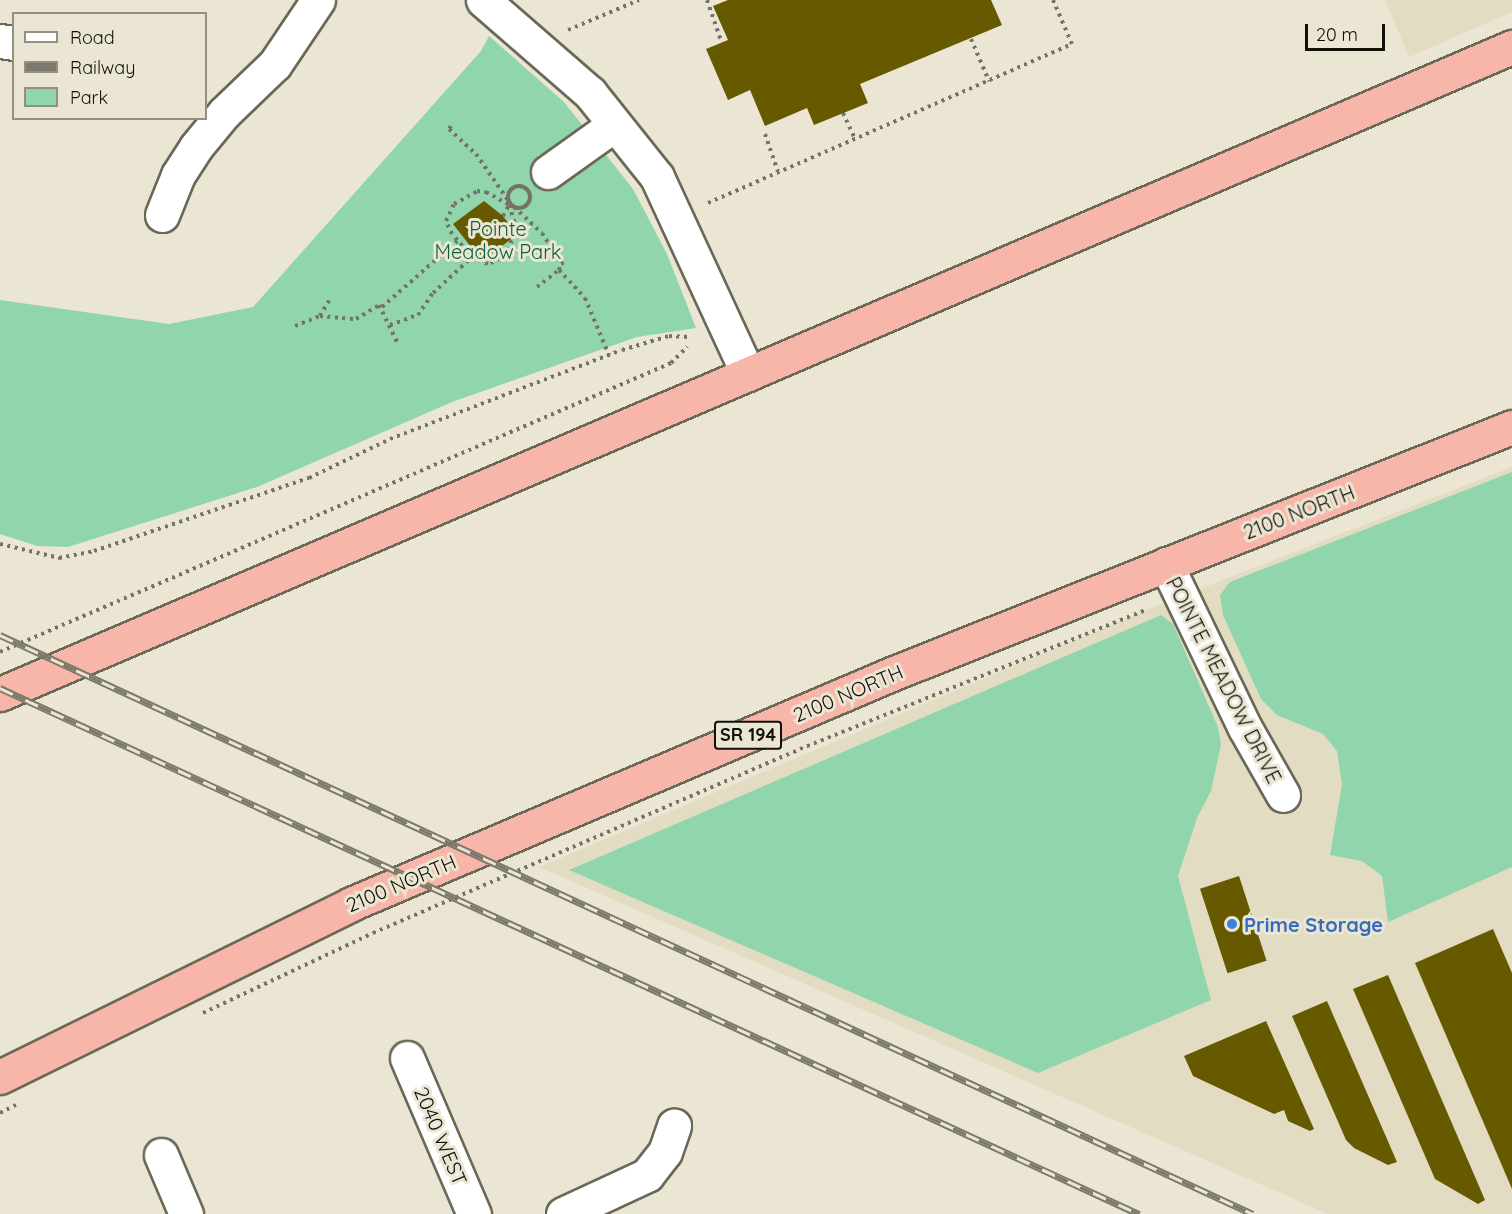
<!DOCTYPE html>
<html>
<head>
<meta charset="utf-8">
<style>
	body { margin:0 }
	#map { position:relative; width:1512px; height:1214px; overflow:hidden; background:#eae6d3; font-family:Quicksand,sans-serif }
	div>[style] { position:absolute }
	.built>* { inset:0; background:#e2ddc2 }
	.green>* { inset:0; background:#90d5ab }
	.building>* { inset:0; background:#675900; transform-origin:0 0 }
	.path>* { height:4px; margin-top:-2px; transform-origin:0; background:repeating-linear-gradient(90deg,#757366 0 3px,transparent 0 7.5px) }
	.path>.ring { margin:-2px; padding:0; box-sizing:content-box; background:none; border:4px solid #757366; border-radius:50% }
	.roads { filter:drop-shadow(2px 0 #6a6857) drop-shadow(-2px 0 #6a6857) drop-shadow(0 2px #6a6857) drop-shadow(0 -2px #6a6857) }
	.minor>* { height:33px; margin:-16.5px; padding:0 16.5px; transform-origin:16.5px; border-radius:16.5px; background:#fff }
	.highway>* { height:33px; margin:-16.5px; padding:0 16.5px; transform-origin:16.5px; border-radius:16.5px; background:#f8b6aa }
	.rail>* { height:7px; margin-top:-3.5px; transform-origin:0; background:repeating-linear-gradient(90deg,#eae6d3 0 14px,#7c796c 0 28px); box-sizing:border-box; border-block:2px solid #7c796c }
	.dots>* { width:16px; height:16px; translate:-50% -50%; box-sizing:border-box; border:3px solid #eae6d3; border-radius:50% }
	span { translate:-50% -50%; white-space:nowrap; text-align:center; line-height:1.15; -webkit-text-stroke:6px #eae6d3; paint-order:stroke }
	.shield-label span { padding:2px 4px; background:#eae6d3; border:2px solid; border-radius:4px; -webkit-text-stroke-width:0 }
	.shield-label { font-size:18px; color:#111009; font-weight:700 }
	.park-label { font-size:20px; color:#09633b }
	.street-label { font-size:20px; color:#111009 }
	.shop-label { font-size:20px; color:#366cbe; font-weight:700 }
	.left { translate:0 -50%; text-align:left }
	.legend { position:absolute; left:12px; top:12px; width:195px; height:108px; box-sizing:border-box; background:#eae6d3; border:2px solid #939082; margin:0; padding:8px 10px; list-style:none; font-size:18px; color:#111009 }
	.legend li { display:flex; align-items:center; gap:12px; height:30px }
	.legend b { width:30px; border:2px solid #939082 }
	.scale { position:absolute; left:1305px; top:24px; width:80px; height:27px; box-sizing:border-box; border:3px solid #111009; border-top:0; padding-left:8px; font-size:18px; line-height:21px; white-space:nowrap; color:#111009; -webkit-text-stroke:4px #eae6d3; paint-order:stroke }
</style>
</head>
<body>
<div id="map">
	<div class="built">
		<i style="clip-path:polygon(1385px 0,1512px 0,1512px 12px,1409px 57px)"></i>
		<i style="clip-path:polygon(1512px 467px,1512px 1214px,1328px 1214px,539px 867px,1146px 610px)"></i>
	</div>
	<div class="green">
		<i style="clip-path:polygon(489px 36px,564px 102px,633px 189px,667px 254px,696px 328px,637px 337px,452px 402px,257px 487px,68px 547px,37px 546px,0 534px,0 300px,169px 324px,253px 307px,481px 51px)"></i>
		<i style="clip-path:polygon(1512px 472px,1512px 867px,1388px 922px,1382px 876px,1362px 861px,1330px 855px,1342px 785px,1337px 751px,1323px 734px,1277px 715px,1261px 699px,1223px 615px,1220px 595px,1230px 582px)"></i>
		<i style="clip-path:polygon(1161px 615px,1173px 624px,1218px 727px,1221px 744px,1211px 791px,1197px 818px,1178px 876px,1211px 1000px,1038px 1073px,569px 870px)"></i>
	</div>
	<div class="building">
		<i style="clip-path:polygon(728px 0,991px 0,1002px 25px,860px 84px,868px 103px,814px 125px,807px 108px,765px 126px,750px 90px,728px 100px,706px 49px,728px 40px,713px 6px)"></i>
		<i style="clip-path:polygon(484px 201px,503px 216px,508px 223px,505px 226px,514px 237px,482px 261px,453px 224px)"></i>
		<i style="left:1239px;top:876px;width:89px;height:41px;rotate:72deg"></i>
		<i style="clip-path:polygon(1493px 929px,1512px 973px,1512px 1189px,1415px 963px)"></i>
		<i style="clip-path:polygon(1388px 975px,1485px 1200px,1478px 1204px,1435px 1179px,1353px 989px)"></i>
		<i style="clip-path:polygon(1327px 1001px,1397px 1162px,1388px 1165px,1354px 1148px,1346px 1140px,1292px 1016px)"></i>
		<i style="clip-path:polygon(1266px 1021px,1314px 1129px,1310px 1131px,1288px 1121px,1284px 1110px,1274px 1114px,1193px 1076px,1184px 1056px)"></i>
	</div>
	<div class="path">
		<i style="left:707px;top:0;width:43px;rotate:71.1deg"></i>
		<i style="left:568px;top:30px;width:77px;rotate:-22.9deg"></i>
		<i style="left:971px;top:39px;width:46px;rotate:66.8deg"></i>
		<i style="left:843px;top:113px;width:29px;rotate:65deg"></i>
		<i style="left:451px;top:126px;width:4px;rotate:124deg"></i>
		<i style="left:449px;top:129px;width:37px;rotate:43deg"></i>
		<i style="left:476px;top:154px;width:56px;rotate:55.2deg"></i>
		<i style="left:765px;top:134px;width:39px;rotate:71deg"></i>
		<i class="ring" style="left:508px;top:186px;width:18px;height:18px"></i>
		<i style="left:477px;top:191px;width:9px;rotate:6deg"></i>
		<i style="left:486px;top:192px;width:26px;rotate:29deg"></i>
		<i style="left:509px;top:205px;width:22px;rotate:72deg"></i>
		<i style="left:516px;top:226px;width:31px;rotate:107deg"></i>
		<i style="left:507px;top:256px;width:21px;rotate:157deg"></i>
		<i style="left:488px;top:264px;width:17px;rotate:-156deg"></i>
		<i style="left:472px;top:257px;width:30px;rotate:-131deg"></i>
		<i style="left:452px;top:234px;width:14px;rotate:-115deg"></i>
		<i style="left:446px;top:221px;width:19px;rotate:-65deg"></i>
		<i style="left:454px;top:204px;width:26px;rotate:-29deg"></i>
		<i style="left:708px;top:203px;width:397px;rotate:-23.6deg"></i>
		<i style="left:1072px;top:44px;width:48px;rotate:-113.4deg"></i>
		<i style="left:514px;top:207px;width:38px;rotate:43deg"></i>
		<i style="left:542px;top:233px;width:36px;rotate:58deg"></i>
		<i style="left:561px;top:264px;width:4px;rotate:-34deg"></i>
		<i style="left:503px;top:216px;width:13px;rotate:-61deg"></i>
		<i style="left:559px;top:270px;width:38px;rotate:47deg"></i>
		<i style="left:585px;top:298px;width:62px;rotate:67.2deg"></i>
		<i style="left:537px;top:287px;width:28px;rotate:-38deg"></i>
		<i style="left:559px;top:270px;width:6px;rotate:-72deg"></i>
		<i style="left:382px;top:307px;width:100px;rotate:-41.3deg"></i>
		<i style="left:320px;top:316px;width:36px;rotate:5deg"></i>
		<i style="left:356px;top:319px;width:27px;rotate:-31deg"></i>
		<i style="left:379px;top:305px;width:43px;rotate:64deg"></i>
		<i style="left:390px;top:325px;width:30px;rotate:-20deg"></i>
		<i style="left:418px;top:315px;width:27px;rotate:-56deg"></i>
		<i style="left:433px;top:293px;width:53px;rotate:-42.7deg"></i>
		<i style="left:295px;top:326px;width:27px;rotate:-22deg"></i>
		<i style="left:320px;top:316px;width:22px;rotate:-60deg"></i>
		<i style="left:0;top:544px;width:61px;rotate:13.3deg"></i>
		<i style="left:59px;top:558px;width:36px;rotate:-11deg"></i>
		<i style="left:94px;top:551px;width:227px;rotate:-18.8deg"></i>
		<i style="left:309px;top:478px;width:90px;rotate:-25.7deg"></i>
		<i style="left:390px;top:439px;width:248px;rotate:-21deg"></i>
		<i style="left:622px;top:350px;width:49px;rotate:-16.6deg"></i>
		<i style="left:669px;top:336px;width:20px;rotate:3deg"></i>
		<i style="left:0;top:652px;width:731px;rotate:-23.3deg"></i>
		<i style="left:671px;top:363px;width:23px;rotate:-45deg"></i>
		<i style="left:203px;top:1013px;width:188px;rotate:-25.2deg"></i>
		<i style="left:373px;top:933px;width:465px;rotate:-23.3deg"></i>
		<i style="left:800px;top:749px;width:373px;rotate:-21.9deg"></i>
		<i style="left:0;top:1113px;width:18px;rotate:-27deg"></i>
	</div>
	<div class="roads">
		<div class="minor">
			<i style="left:483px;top:0;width:142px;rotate:41deg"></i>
			<i style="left:590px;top:93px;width:107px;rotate:51.4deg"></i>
			<i style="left:657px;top:177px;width:217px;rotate:65.2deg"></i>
			<i style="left:0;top:41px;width:14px;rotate:8deg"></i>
			<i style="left:548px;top:172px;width:81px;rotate:-35.5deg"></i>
			<i style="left:162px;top:215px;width:43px;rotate:-68.2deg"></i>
			<i style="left:178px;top:175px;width:33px;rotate:-57deg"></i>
			<i style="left:196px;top:147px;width:44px;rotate:-50.5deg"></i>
			<i style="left:224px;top:113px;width:71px;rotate:-43.9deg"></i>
			<i style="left:275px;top:64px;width:77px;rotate:-56.1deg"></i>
			<i style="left:1166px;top:564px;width:182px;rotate:64.3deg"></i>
			<i style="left:1245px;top:728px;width:77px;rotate:60.4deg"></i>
			<i style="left:407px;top:1058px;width:170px;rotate:66.8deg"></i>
			<i style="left:161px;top:1155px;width:64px;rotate:67deg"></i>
			<i style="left:563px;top:1214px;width:93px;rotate:-24.9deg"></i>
			<i style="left:647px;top:1175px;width:29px;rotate:-52deg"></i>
			<i style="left:665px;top:1152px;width:28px;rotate:-71deg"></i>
		</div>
		<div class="highway">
			<i style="left:0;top:694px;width:1645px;rotate:-23.17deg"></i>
			<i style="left:0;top:1077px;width:391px;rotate:-26.2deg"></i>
			<i style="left:351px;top:904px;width:590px;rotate:-23.05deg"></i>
			<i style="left:894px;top:673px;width:665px;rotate:-21.71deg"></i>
		</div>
	</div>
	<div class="rail">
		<i style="left:0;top:635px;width:1380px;rotate:24.8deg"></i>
		<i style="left:0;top:688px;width:1255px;rotate:24.79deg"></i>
	</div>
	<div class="dots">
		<i style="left:1232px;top:924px;background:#3f7fe0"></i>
	</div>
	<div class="shield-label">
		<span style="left:748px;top:735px">SR 194</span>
	</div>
	<div class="park-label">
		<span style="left:498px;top:240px">Pointe<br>Meadow Park</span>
	</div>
	<div class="street-label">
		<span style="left:1299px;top:512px;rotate:-21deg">2100 NORTH</span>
		<span style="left:1224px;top:680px;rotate:63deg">POINTE MEADOW DRIVE</span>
		<span style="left:848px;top:693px;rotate:-23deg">2100 NORTH</span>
		<span style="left:401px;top:883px;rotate:-23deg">2100 NORTH</span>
		<span style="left:441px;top:1136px;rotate:67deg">2040 WEST</span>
	</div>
	<div class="shop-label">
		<span class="left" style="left:1244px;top:924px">Prime Storage</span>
	</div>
	<ul class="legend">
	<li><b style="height:8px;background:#fff"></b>Road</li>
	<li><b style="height:8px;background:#7c796c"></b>Railway</li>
	<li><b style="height:16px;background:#90d5ab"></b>Park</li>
	</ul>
	<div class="scale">20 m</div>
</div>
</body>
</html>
